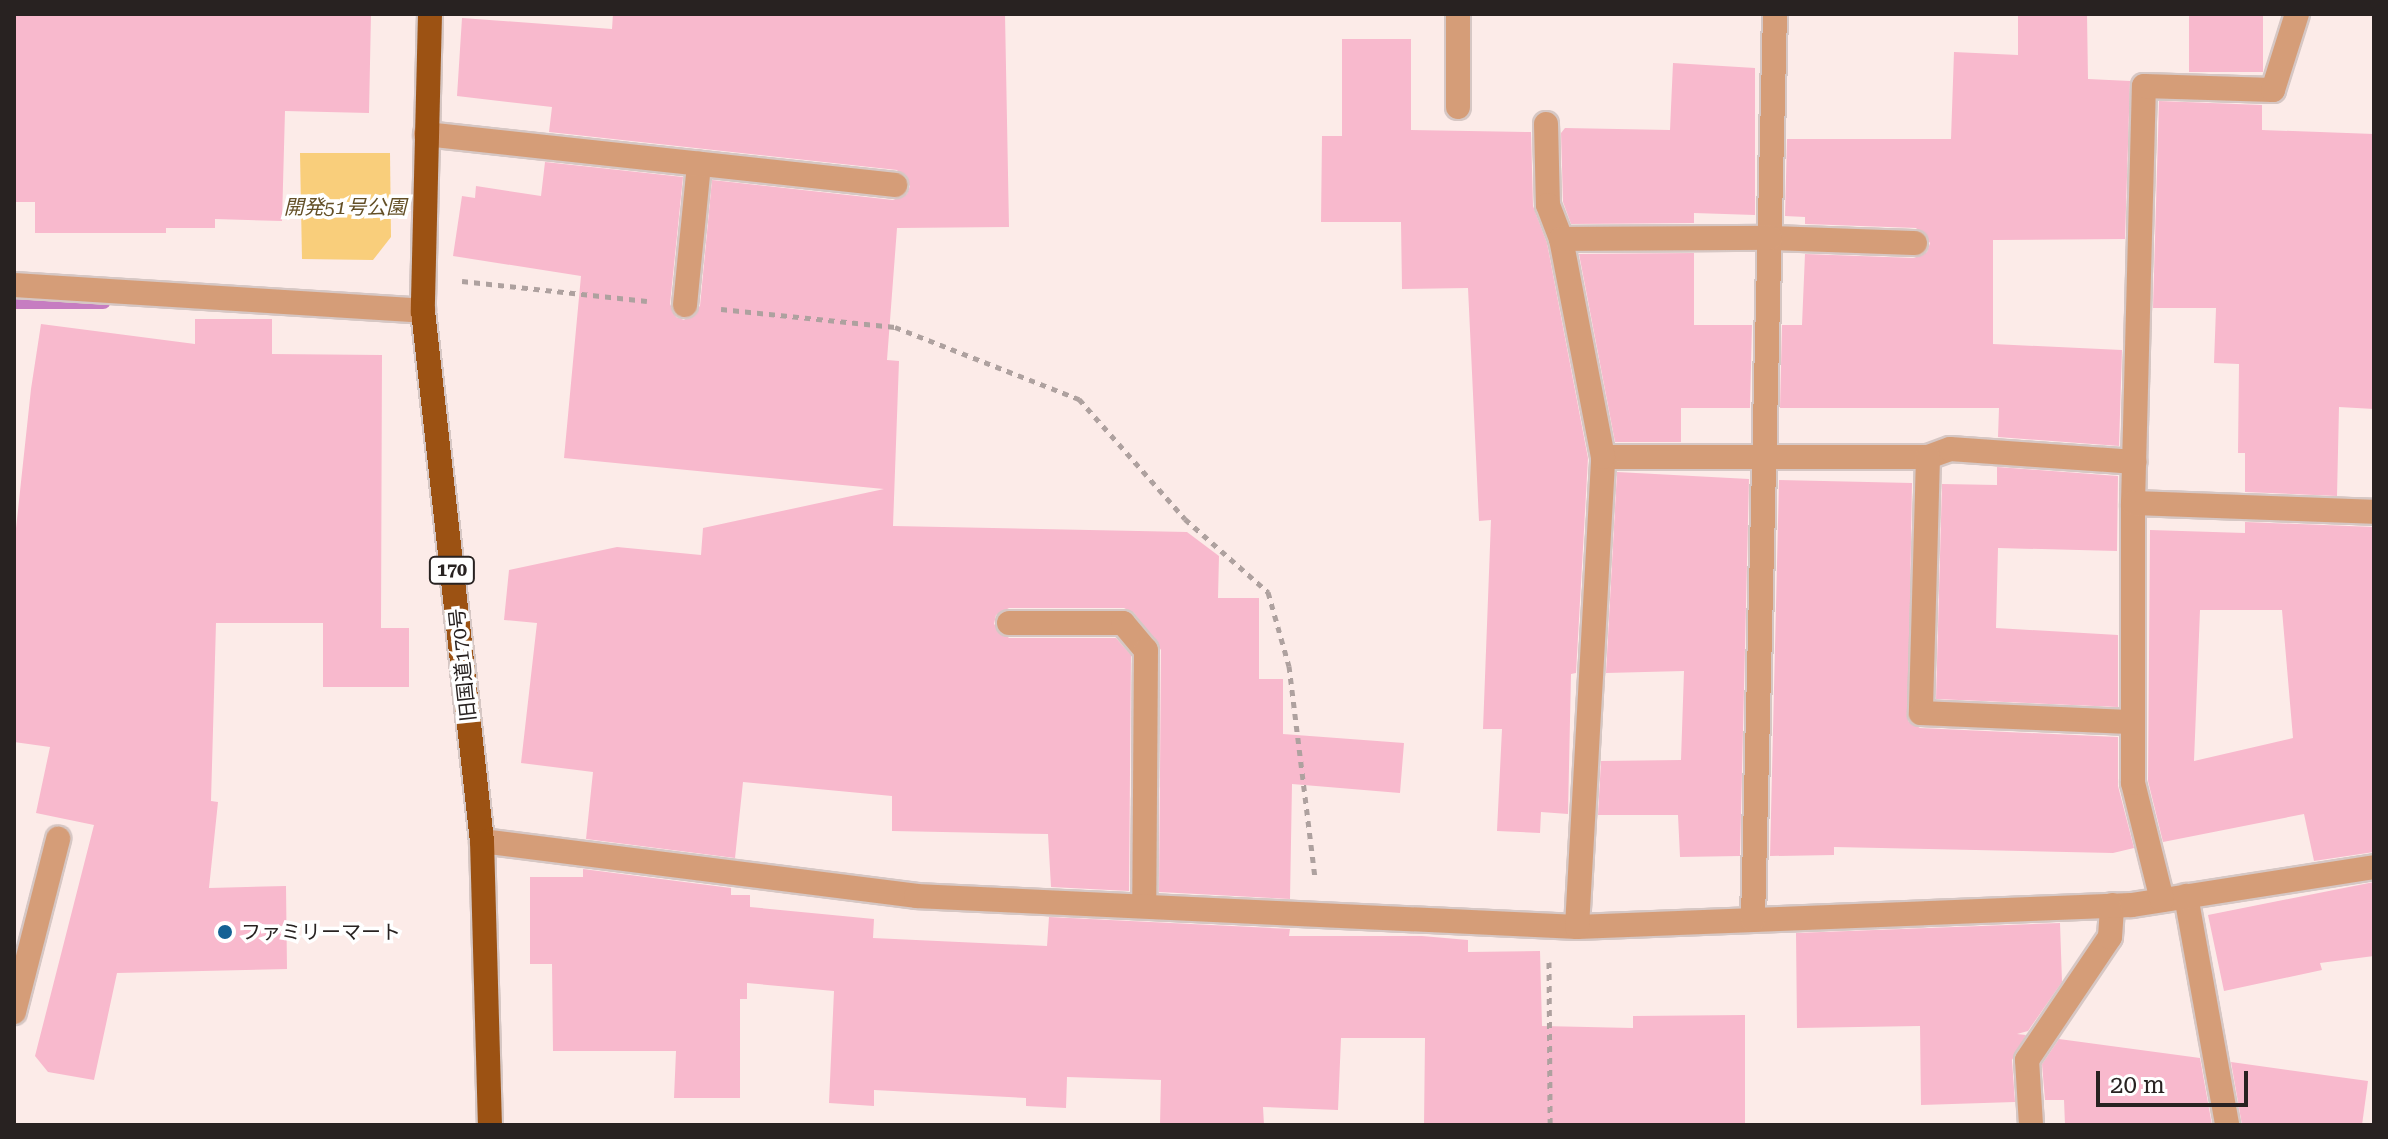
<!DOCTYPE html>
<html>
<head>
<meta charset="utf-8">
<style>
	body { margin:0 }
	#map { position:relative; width:2388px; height:1139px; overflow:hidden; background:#fcebe8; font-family:"Roboto Serif","Noto Sans JP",serif }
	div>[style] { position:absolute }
	.green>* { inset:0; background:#f9ce7b }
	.stream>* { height:16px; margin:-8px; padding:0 8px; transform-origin:8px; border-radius:8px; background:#c67dc1 }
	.building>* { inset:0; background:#f8b9cd; transform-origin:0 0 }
	.path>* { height:5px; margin-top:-2.5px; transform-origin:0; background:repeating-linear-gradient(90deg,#aea19f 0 6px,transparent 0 12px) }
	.roads { filter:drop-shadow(2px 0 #d6c7c4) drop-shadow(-2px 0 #d6c7c4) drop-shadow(0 2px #d6c7c4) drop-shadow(0 -2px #d6c7c4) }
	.service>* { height:24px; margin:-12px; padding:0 12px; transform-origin:12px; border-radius:12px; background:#d59d78 }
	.minor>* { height:24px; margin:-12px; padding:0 12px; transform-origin:12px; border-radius:12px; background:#d59d78 }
	.trunk>* { height:24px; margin:-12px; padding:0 12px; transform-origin:12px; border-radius:12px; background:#9c5213 }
	.dots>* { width:22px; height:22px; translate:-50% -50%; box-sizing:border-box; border:4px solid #fff; border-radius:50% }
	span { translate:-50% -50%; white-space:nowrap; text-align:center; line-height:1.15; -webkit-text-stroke:7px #fff; paint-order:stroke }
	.shield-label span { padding:2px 6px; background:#fff; border:2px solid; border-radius:6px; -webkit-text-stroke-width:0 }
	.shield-label { font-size:18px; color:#282221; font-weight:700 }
	.park-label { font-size:20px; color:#634f26; font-style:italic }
	.street-label { font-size:20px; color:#282221 }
	.poi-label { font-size:20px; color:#282221 }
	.left { translate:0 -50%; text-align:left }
	.frame { position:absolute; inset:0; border:16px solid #282221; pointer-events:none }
	.scale { position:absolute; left:2096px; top:1071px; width:152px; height:36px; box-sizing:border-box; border:4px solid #282221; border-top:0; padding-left:10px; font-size:24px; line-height:28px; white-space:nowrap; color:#282221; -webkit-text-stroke:6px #fff; paint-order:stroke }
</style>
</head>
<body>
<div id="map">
	<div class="green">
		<i style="clip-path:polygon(300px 153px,390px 153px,391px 237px,373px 260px,302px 259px)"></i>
	</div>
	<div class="stream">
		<i style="left:14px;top:301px;width:89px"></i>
	</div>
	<div class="building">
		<i style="clip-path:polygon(14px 14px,371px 14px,369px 113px,285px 111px,282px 221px,215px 219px,215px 228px,166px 228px,166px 233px,35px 233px,35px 202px,14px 202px)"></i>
		<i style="clip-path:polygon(613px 14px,1005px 14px,1009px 227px,897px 228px,887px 360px,899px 361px,893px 526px,1187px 532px,1219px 556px,1218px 598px,1259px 598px,1259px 679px,1283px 679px,1283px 734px,1404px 743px,1400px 793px,1292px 784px,1290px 899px,1159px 892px,1161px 650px,1134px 613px,1124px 608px,1009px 608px,996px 615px,994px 624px,1009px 638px,1116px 638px,1131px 655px,1129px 891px,1051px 887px,1048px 834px,892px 831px,892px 796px,743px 782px,735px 858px,586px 839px,593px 772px,521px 763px,537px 623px,504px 620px,509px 570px,617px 547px,701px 555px,703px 528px,884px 489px,564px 458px,581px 276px,453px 256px,462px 196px,475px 198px,476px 186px,541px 196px,545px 162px,683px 177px,670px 304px,676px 317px,684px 320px,700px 306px,712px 180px,893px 200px,907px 194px,910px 186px,897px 170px,549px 132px,552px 107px,457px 96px,462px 18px,612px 29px)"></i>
		<i style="clip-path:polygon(2018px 14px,2087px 14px,2088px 79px,2130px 81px,2125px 239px,1993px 240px,1993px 344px,2122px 350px,2119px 446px,1998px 437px,1999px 408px,1780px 408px,1782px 325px,1802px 325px,1805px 254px,1914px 258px,1927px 252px,1930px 243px,1916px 228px,1805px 224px,1805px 217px,1785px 216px,1787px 139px,1951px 139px,1954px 52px,2018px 55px)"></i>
		<i style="left:2189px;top:14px;width:74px;height:58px"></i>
		<i style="clip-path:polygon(1342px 39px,1411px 39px,1411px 130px,1531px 132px,1533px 206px,1547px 243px,1588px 458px,1576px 673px,1571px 674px,1568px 814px,1541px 812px,1540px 833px,1497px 831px,1502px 729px,1483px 729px,1491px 520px,1479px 521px,1468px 288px,1402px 289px,1401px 222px,1321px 222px,1322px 136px,1342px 136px)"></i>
		<i style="clip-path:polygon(1673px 63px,1755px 68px,1755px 215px,1694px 213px,1694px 223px,1571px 224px,1563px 202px,1561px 133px,1565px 128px,1670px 130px)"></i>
		<i style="clip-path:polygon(2159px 101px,2262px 105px,2262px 130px,2374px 134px,2374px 409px,2339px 407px,2337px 496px,2245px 492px,2245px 453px,2238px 453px,2239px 364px,2214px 363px,2216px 308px,2153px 308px)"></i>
		<i style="clip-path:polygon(1694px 253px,1694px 325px,1752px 325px,1750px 408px,1681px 408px,1681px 442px,1615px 442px,1579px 254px)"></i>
		<i style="clip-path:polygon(195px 319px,272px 319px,272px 354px,382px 355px,381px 628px,409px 628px,409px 687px,323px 687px,323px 623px,216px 623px,211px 801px,218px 802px,209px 888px,286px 886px,287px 969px,117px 973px,94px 1080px,48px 1072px,35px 1056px,94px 825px,36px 813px,50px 747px,14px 742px,14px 547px,31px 389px,41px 324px,195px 344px)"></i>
		<i style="clip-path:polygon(1997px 467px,2118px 476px,2117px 551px,1998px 548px,1996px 628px,2118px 635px,2118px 707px,1936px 699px,1942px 484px,1997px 485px)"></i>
		<i style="clip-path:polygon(1617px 472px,1749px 479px,1740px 856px,1680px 857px,1678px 815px,1598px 815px,1601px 761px,1681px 760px,1684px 671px,1606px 673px)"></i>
		<i style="clip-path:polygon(1779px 480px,1912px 483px,1908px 721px,1920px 728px,2118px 737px,2118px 786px,2134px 848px,2113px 853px,1834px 847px,1834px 855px,1770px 856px)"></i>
		<i style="clip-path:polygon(evenodd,2245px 522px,2374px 527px,2374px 852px,2314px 861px,2304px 814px,2163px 842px,2148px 781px,2150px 530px,2245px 533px,2245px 522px,2200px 610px,2282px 610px,2293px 738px,2194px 761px,2200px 610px)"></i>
		<i style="clip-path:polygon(583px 869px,731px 888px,731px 895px,750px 895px,750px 907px,874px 919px,873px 938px,1047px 946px,1049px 917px,1290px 929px,1289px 936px,1422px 936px,1468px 940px,1468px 952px,1540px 951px,1542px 1026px,1633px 1028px,1633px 1016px,1745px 1015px,1745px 1125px,1424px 1125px,1425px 1038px,1341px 1038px,1338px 1110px,1263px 1107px,1264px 1125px,1160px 1124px,1161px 1080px,1067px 1077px,1066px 1108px,1026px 1106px,1026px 1098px,874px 1090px,874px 1106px,829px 1103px,834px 991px,747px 983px,747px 999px,740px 999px,740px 1098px,674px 1098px,676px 1051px,553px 1051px,552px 964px,530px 964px,530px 877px,583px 877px)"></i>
		<i style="clip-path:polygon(2374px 882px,2374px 956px,2320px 963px,2322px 970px,2224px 991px,2208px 915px)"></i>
		<i style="clip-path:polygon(2060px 923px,2062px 982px,2028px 1031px,2017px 1034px,2026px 1035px,2012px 1060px,2015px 1102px,1921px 1105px,1920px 1026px,1797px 1028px,1796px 933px)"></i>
		<i style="clip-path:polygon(2059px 1039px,2200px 1058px,2212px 1125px,2065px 1125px,2064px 1100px,2045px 1100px,2042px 1064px)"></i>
		<i style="clip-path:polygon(2231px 1062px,2368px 1081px,2362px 1125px,2242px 1125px)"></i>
	</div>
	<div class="path">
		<i style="left:462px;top:281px;width:186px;rotate:6.2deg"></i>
		<i style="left:721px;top:309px;width:175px;rotate:5.9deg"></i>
		<i style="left:895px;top:327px;width:198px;rotate:21.4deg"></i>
		<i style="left:1079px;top:399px;width:160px;rotate:48.5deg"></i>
		<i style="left:1185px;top:519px;width:111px;rotate:41.3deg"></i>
		<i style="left:1268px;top:592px;width:77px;rotate:74.2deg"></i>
		<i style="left:1289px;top:666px;width:214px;rotate:83deg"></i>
		<i style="left:1549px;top:962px;width:163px;rotate:89.6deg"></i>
	</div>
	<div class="roads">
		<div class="service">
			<i style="left:1458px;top:14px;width:93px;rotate:90deg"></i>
			<i style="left:1546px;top:124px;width:81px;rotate:88.6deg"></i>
			<i style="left:1548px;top:205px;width:36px;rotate:69deg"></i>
			<i style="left:1770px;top:238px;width:145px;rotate:2deg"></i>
			<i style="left:685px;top:305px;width:142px;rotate:-84.3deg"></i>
			<i style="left:1928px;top:457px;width:23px;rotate:-20deg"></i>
			<i style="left:1950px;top:449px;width:185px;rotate:4deg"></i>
			<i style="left:2186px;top:896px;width:233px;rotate:79.8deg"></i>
			<i style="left:14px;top:1012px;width:179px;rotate:-75.7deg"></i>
			<i style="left:2031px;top:1125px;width:65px;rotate:-93.5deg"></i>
			<i style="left:2027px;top:1060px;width:148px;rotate:-56deg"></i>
			<i style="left:2110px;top:937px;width:32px;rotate:-86deg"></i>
		</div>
		<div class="minor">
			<i style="left:426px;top:134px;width:472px;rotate:6.2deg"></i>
			<i style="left:14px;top:285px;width:410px;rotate:3.6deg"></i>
			<i style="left:1603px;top:457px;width:325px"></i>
			<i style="left:1928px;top:457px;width:256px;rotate:91.6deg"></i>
			<i style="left:1921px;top:713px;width:208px;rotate:2.5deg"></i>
			<i style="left:2133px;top:503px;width:417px;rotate:-88.5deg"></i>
			<i style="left:2144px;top:86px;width:129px;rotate:1.8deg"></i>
			<i style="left:2273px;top:90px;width:80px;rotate:-72.5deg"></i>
			<i style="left:1009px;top:623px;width:114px"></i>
			<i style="left:1123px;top:623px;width:35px;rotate:50deg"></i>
			<i style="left:1146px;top:650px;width:256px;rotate:90.4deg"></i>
			<i style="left:482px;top:841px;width:437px;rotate:7.2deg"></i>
			<i style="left:916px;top:896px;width:662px;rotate:2.69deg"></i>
			<i style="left:1577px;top:927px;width:555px;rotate:-2.27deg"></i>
			<i style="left:2132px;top:905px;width:245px;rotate:-8.9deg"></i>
			<i style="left:2162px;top:900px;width:121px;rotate:-103.9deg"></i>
			<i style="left:2133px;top:783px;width:280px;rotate:-90deg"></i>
			<i style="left:2133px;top:503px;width:241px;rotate:2.1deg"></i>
			<i style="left:1753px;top:920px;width:906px;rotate:-88.61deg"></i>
			<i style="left:1577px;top:927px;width:471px;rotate:-86.8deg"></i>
			<i style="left:1603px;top:457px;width:222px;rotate:-100.9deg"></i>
			<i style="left:1561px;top:239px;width:209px;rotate:-0.3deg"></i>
		</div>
		<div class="trunk">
			<i style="left:430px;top:14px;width:297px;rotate:91.4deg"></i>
			<i style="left:423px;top:311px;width:533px;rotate:83.65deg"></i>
			<i style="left:482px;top:841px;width:284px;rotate:88.4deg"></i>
		</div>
	</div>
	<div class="dots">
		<i style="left:225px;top:932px;background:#146194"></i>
	</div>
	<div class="shield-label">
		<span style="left:452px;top:570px">170</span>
	</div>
	<div class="park-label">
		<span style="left:345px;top:207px">開発51号公園</span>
	</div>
	<div class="street-label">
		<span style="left:463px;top:665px;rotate:-96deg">旧国道170号</span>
	</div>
	<div class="poi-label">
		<span class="left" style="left:241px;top:932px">ファミリーマート</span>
	</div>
	<div class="frame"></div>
	<div class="scale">20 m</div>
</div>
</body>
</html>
